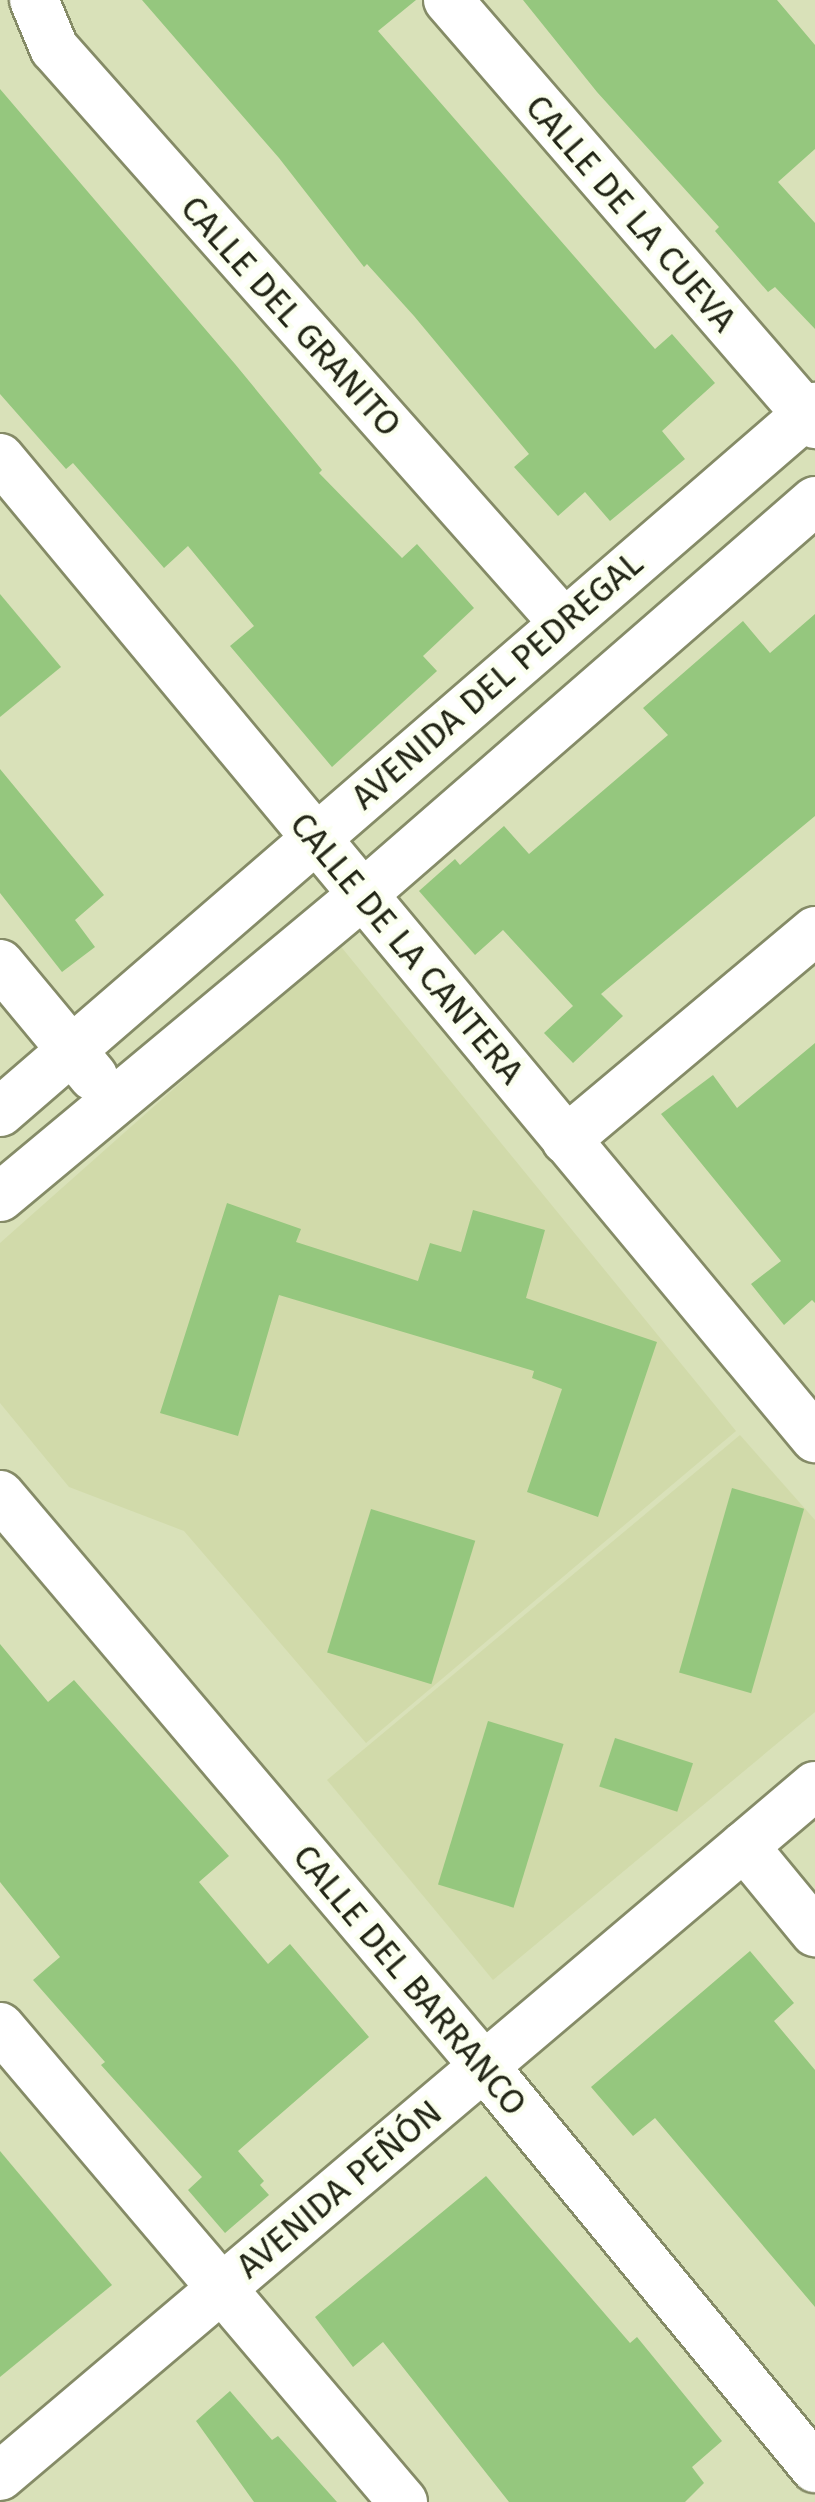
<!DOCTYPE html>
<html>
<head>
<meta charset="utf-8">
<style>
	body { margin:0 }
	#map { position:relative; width:815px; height:2502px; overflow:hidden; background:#d9e1b9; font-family:"Fira Sans",sans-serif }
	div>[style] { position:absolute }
	.built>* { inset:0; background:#d1daaa }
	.building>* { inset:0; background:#95c77e; transform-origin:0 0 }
	.roads { filter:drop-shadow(2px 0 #858b67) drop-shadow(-2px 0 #858b67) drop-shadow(0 2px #858b67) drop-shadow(0 -2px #858b67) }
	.minor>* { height:48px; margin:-24px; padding:0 24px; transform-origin:24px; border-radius:24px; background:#fff }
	span { translate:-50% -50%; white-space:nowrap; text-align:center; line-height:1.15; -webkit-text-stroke:8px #fbffef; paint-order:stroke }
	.street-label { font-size:35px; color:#232617 }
</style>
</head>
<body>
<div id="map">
	<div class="built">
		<i style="clip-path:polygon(338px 943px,736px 1431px,366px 1743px,184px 1531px,69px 1487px,0 1403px,0 1243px)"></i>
		<i style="clip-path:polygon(740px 1435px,815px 1520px,815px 1712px,493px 1980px,327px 1780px)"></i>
	</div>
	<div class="building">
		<i style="clip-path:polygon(142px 0,416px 0,378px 31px,655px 349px,672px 334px,715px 383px,662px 431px,685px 459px,610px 521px,585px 492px,558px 516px,514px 467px,529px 454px,414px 316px,367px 264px,364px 267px,279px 158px)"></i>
		<i style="clip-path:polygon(523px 0,777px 0,815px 45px,815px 149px,778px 182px,815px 223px,815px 329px,775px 287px,768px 292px,715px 231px,719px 227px,597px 92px)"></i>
		<i style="clip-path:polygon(0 89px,235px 364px,322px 470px,319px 473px,402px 558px,417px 544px,474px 608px,423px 656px,437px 671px,332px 767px,230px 646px,254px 626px,188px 546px,164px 568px,73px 463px,66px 469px,0 394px)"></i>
		<i style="clip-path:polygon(0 594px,61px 667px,0 717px)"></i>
		<i style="clip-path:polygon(815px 614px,815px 816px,601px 994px,623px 1016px,573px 1063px,544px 1033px,573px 1006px,503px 930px,475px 955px,419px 891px,455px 859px,460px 865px,504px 826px,529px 854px,668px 735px,643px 708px,743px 621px,770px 653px)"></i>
		<i style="clip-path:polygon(0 769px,104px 895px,75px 920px,95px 947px,62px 972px,0 893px)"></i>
		<i style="clip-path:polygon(815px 1043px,815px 1303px,812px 1300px,784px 1325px,751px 1284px,781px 1261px,661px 1114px,713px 1075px,737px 1108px)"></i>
		<i style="clip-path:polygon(227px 1203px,301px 1229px,296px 1242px,418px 1281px,430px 1243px,461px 1252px,473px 1210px,545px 1230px,526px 1298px,657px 1342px,598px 1517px,527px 1492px,562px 1389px,532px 1378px,534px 1371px,279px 1295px,238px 1436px,160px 1413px)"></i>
		<i style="left:732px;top:1488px;width:75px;height:192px;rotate:16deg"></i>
		<i style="left:371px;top:1509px;width:109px;height:150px;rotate:17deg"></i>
		<i style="clip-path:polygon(0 1644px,48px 1702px,74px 1680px,229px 1856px,199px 1882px,268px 1964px,290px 1944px,369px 2037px,238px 2151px,264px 2181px,260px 2185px,269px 2195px,225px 2233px,188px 2190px,202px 2177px,101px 2065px,105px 2062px,33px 1980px,60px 1957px,0 1882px)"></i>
		<i style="left:488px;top:1721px;width:79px;height:171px;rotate:17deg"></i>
		<i style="left:615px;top:1738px;width:82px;height:51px;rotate:18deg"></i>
		<i style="clip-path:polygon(750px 1951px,794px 2003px,774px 2021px,815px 2070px,815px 2307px,655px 2118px,633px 2136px,591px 2087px)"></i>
		<i style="clip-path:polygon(0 2151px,112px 2285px,0 2377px)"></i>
		<i style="clip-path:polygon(486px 2176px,630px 2343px,637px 2337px,722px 2441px,692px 2467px,704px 2483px,685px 2502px,509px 2502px,383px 2342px,353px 2367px,315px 2317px)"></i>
		<i style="clip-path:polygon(230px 2391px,272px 2440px,278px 2436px,337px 2502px,254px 2502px,196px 2421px)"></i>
	</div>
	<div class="roads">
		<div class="minor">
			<i style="left:34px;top:0;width:52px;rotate:67.4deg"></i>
			<i style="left:54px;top:48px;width:767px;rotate:48.43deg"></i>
			<i style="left:448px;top:0;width:561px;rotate:49.12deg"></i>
			<i style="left:0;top:458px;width:1275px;rotate:50.25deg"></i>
			<i style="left:0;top:964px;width:146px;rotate:50.3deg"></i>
			<i style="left:0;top:1112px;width:1078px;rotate:-40.86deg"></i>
			<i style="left:566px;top:1140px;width:325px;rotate:-40deg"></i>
			<i style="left:0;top:1197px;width:470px;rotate:-39.8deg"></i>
			<i style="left:361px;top:896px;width:602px;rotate:-41.02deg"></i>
			<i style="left:0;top:1495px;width:749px;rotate:49.71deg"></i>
			<i style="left:484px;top:2066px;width:521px;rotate:50.53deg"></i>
			<i style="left:744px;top:1846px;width:112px;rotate:50.5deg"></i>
			<i style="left:0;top:2027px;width:623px;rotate:49.69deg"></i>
			<i style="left:0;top:2476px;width:1068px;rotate:-40.25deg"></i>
		</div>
	</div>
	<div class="street-label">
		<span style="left:631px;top:213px;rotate:49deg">CALLE DE LA CUEVA</span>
		<span style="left:291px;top:316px;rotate:48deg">CALLE DEL GRANITO</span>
		<span style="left:497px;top:680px;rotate:-41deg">AVENIDA DEL PEDREGAL</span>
		<span style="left:407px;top:948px;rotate:50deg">CALLE DE LA CANTERA</span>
		<span style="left:410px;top:1980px;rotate:50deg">CALLE DEL BARRANCO</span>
		<span style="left:339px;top:2189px;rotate:-40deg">AVENIDA PEÑÓN</span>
	</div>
</div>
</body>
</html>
